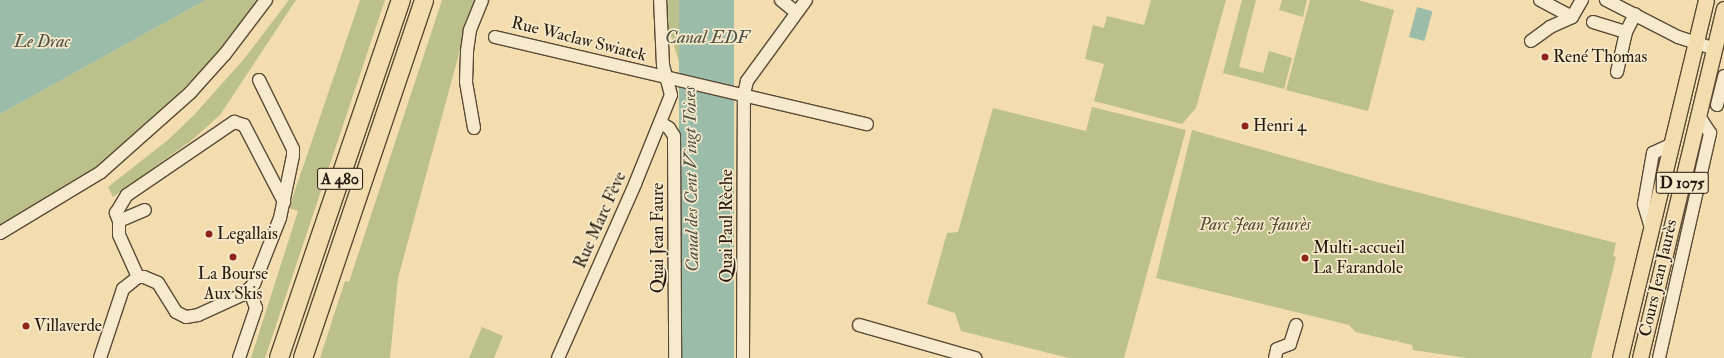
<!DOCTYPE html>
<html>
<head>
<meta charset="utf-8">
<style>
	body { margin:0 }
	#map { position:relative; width:1724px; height:358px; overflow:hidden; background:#f3ddaf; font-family:"IM FELL Double Pica",serif }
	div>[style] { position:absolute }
	.green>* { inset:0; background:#bcc08a }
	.water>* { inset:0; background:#9bbca9; transform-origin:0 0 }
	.roads { filter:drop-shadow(1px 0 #594935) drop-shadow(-1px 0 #594935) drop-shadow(0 1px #594935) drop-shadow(0 -1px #594935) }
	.minor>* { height:12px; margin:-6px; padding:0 6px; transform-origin:6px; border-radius:6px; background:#f7e9cb }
	.major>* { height:15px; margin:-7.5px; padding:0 7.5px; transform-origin:7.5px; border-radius:7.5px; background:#f3ddaf }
	.highway>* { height:18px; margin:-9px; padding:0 9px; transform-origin:9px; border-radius:9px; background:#f3ddaf }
	.dots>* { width:11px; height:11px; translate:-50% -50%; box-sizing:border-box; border:2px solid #f7e9cb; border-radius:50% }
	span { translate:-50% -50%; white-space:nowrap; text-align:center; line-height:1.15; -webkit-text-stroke:3.5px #f7e9cb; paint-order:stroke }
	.shield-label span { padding:1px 3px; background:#f7e9cb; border:1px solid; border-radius:3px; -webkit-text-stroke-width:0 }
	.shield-label { font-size:16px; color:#26180c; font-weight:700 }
	.street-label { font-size:17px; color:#26180c }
	.poi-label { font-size:17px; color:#26180c }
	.left { translate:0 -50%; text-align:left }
	.park-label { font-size:17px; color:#534a32; font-style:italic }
	.water-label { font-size:18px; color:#4f5143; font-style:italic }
</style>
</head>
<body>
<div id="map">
	<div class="green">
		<i style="clip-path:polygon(206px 0,258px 0,227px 43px,164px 109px,97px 167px,0 226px,0 114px)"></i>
		<i style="clip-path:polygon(289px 0,296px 0,220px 115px,192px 140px,113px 197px,108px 187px,168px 140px,194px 115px,244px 59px)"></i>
		<i style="clip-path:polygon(360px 0,385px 0,265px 358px,251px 358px,298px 211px,289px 208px)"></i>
		<i style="clip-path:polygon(442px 0,478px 0,469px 17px,398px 278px,390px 358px,320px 358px,345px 281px,349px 282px)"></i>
		<i style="clip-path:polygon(666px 0,679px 0,680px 65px,667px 23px)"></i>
		<i style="clip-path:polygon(1151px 0,1226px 0,1196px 108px,1182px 124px,1094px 101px,1104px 64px,1085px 59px,1093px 25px,1104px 28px,1107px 16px,1144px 25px)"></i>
		<i style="clip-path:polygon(1242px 0,1256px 0,1239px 67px,1263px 73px,1269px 51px,1292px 58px,1284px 89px,1223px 73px)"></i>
		<i style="clip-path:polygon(1282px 0,1307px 0,1303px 17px,1279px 10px)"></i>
		<i style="clip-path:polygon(1310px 0,1358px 0,1394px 10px,1368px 111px,1286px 90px)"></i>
		<i style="clip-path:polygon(1092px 107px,1186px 130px,1124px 358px,1069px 358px,961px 331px,955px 313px,927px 304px,947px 233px,958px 232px,993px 108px,1086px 131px)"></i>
		<i style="clip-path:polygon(1192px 130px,1377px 182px,1616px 243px,1613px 256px,1616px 257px,1591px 358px,1467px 358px,1413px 350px,1412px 345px,1396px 341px,1401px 338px,1394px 341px,1356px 332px,1349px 325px,1156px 278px)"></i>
		<i style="clip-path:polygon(482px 327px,503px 336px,494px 358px,469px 358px)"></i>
	</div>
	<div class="water">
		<i style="clip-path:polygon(0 0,206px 0,0 114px)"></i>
		<i style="left:679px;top:0;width:55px;height:358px"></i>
		<i style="left:1417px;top:7px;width:16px;height:31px;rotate:15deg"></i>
	</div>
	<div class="roads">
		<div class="minor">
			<i style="left:781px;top:0;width:19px;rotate:39deg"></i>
			<i style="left:1540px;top:0;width:36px;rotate:28deg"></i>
			<i style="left:1606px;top:0;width:81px;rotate:27.2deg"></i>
			<i style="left:1678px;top:37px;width:39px;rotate:18deg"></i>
			<i style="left:1593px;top:22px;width:34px;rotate:17deg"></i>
			<i style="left:495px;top:37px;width:382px;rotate:13.2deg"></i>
			<i style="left:1531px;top:41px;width:24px;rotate:-36deg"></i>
			<i style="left:1550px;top:27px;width:24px;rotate:-24deg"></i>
			<i style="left:1572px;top:17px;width:20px;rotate:-60deg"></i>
			<i style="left:1617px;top:72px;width:41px;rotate:-77.3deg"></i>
			<i style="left:1626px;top:32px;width:20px;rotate:-63deg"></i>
			<i style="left:1717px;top:105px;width:30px;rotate:-76deg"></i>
			<i style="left:661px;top:123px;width:9px;rotate:32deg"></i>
			<i style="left:669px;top:128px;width:9px;rotate:58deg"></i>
			<i style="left:674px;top:136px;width:222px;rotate:89.7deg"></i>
			<i style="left:474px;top:128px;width:47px;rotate:-99.9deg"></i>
			<i style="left:466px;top:82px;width:31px;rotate:-88deg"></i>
			<i style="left:467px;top:51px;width:21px;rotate:-82deg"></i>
			<i style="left:470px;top:30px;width:32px;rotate:-68deg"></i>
			<i style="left:119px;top:221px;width:9px;rotate:-111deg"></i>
			<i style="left:116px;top:213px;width:21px;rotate:-59deg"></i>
			<i style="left:127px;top:195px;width:130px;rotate:-34.3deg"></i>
			<i style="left:234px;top:122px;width:10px;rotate:17deg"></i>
			<i style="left:244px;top:125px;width:87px;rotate:62.5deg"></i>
			<i style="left:1652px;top:231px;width:28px;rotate:-107deg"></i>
			<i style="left:1644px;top:204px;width:52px;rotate:-80deg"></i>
			<i style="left:1653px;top:153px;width:21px;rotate:-25deg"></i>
			<i style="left:0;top:233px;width:118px;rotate:-31.1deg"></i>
			<i style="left:101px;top:172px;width:119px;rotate:-41.6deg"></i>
			<i style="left:190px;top:93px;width:52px;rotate:-48.1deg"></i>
			<i style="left:225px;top:54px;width:68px;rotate:-52.8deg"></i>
			<i style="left:138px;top:277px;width:46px;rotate:-114.3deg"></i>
			<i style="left:119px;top:235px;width:14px;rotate:-90deg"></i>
			<i style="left:119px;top:221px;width:28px;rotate:-23deg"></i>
			<i style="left:859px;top:325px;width:121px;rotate:15.9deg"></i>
			<i style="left:100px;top:358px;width:73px;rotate:-71.6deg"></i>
			<i style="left:123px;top:289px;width:19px;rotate:-39deg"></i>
			<i style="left:138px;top:277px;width:6px"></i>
			<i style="left:144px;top:277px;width:15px;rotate:23deg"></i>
			<i style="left:158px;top:283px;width:34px;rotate:58deg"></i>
			<i style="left:176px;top:312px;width:11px;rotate:27deg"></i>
			<i style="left:186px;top:317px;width:12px;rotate:-9deg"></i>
			<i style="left:198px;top:315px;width:51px;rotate:-24.5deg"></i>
			<i style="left:244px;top:294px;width:14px;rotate:-45deg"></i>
			<i style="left:254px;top:284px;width:71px;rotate:-68.5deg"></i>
			<i style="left:280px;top:218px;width:63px;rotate:-78.2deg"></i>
			<i style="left:293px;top:156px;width:7px;rotate:-90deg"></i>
			<i style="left:293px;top:149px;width:77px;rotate:-116.2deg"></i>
			<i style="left:239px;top:358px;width:53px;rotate:-71.2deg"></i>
			<i style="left:256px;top:308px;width:20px;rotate:-110deg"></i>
			<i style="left:558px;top:358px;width:190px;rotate:-66.1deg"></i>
			<i style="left:635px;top:184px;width:96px;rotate:-68deg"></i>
			<i style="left:671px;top:95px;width:31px;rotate:-105deg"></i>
			<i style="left:663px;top:65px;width:65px;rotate:-92.6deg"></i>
			<i style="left:743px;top:358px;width:264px;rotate:-89.8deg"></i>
			<i style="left:744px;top:94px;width:13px;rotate:-77deg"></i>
			<i style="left:747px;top:81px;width:100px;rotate:-53.9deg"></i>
			<i style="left:1275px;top:358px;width:9px;rotate:-77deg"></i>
			<i style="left:1277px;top:349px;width:14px;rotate:-21deg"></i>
			<i style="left:1290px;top:344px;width:20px;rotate:-72deg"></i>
			<i style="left:1659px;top:358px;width:231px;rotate:-77.2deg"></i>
			<i style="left:1710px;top:133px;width:20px;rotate:-123deg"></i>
		</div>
		<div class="major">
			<i style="left:1620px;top:358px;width:368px;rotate:-76.5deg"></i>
			<i style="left:1640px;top:358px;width:359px;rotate:-76.5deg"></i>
		</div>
		<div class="highway">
			<i style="left:279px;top:358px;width:378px;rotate:-71.2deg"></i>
			<i style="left:303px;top:358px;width:378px;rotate:-71.3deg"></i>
		</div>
	</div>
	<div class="dots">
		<i style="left:1545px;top:57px;background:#8f2418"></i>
		<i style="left:1245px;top:126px;background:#8f2418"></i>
		<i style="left:209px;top:234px;background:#8f2418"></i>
		<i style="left:233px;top:257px;background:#8f2418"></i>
		<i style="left:1305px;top:258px;background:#8f2418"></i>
		<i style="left:26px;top:326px;background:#8f2418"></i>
	</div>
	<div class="shield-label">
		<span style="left:340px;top:179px">A 480</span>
		<span style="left:1682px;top:183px">D 1075</span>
	</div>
	<div class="street-label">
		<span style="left:579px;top:39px;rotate:14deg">Rue Waclaw Swiatek</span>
		<span style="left:600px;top:220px;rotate:-66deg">Rue Marc Fève</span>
		<span style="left:727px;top:226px;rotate:-90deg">Quai Paul Rèche</span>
		<span style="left:658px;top:238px;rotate:-90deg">Quai Jean Faure</span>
		<span style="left:1658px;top:278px;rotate:-77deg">Cours Jean Jaurès</span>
	</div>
	<div class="poi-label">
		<span class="left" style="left:1553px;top:57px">René Thomas</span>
		<span class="left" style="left:1253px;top:126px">Henri 4</span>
		<span class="left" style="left:217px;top:234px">Legallais</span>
		<span class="left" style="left:1313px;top:258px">Multi-accueil<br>La Farandole</span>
		<span style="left:233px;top:284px">La Bourse<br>Aux Skis</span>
		<span class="left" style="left:34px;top:326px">Villaverde</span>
	</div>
	<div class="park-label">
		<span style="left:1255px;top:225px">Parc Jean Jaurès</span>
	</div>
	<div class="water-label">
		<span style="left:707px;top:38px">Canal EDF</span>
		<span style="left:42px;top:42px">Le Drac</span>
		<span style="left:692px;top:179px;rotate:-91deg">Canal des Cent Vingt Toises</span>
	</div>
</div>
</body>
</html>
